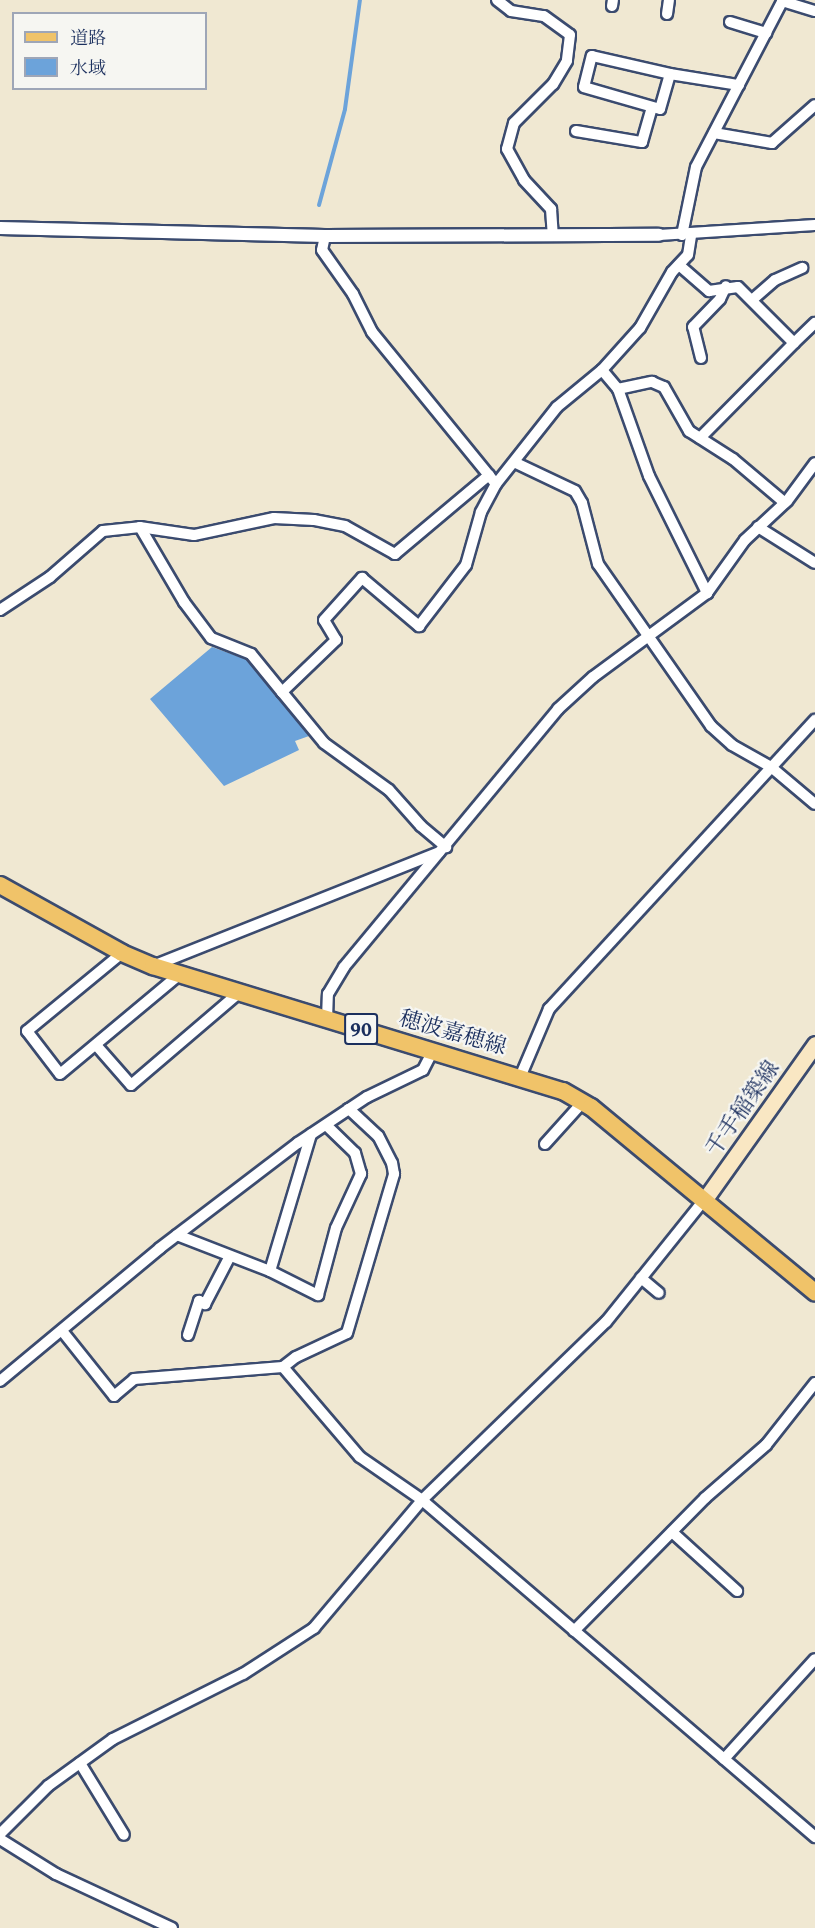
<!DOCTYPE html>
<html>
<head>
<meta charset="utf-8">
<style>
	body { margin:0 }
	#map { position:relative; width:815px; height:1928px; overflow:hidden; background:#f0e8d2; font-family:"Gentium Book Plus","Noto Serif JP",serif }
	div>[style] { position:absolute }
	.water>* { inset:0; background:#6ca3da }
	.stream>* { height:4px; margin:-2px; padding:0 2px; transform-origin:2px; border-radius:2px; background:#6ca3da }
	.roads { filter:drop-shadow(2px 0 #3b4b6f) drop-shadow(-2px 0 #3b4b6f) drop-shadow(0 2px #3b4b6f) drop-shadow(0 -2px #3b4b6f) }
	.minor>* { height:10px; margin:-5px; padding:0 5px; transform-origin:5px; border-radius:5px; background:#fff }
	.tertiary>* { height:12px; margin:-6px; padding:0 6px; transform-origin:6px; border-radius:6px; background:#fff }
	.secondary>* { height:15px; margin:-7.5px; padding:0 7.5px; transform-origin:7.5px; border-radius:7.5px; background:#f9e7c3 }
	.primary>* { height:16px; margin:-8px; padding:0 8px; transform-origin:8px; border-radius:8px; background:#f0c369 }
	span { translate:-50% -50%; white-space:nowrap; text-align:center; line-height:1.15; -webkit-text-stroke:4.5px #f6f6f2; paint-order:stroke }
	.shield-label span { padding:2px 4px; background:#f6f6f2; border:2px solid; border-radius:4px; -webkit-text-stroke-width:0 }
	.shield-label { font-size:21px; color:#1b2f5e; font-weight:700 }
	.street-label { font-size:22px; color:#1b2f5e }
	.legend { position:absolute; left:12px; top:12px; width:195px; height:78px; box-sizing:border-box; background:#f6f6f2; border:2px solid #9ea6b7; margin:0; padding:8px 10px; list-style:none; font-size:18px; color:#1b2f5e }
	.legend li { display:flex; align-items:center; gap:12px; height:30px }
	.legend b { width:30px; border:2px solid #9ea6b7 }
</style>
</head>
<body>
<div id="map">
	<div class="water">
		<i style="clip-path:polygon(212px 647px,248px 660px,309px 736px,295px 741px,299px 750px,224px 786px,150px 699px)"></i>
	</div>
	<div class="stream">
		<i style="left:319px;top:205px;width:99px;rotate:-74.8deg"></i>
		<i style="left:345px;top:109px;width:110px;rotate:-82.2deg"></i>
	</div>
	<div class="roads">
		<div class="minor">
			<i style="left:497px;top:0;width:18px;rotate:38deg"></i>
			<i style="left:511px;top:11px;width:33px;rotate:9deg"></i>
			<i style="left:544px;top:16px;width:32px;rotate:36deg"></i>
			<i style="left:570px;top:35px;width:26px;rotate:97deg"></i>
			<i style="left:567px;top:61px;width:27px;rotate:121deg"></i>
			<i style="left:553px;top:84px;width:55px;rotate:135deg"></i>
			<i style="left:514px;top:123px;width:27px;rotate:105deg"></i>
			<i style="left:507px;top:149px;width:35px;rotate:61deg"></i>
			<i style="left:524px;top:180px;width:40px;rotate:47deg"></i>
			<i style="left:551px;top:209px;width:26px;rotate:86deg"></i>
			<i style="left:782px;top:1px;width:34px;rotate:17deg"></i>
			<i style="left:612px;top:6px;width:6px;rotate:-81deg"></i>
			<i style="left:667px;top:14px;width:14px;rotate:-82deg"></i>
			<i style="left:730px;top:22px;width:38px;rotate:17deg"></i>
			<i style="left:670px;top:74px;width:36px;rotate:106deg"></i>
			<i style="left:660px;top:109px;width:79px;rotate:-163.9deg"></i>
			<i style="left:584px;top:87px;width:32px;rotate:-76deg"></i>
			<i style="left:592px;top:56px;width:80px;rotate:13deg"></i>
			<i style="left:670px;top:74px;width:70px;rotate:9.1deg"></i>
			<i style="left:576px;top:131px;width:67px;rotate:9.5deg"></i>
			<i style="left:642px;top:142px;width:36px;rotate:-74deg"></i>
			<i style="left:714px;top:133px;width:59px;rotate:9.8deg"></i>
			<i style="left:772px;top:143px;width:57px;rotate:-41.5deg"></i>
			<i style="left:659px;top:235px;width:156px;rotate:-3.7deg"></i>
			<i style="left:682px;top:235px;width:69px;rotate:-78.4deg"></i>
			<i style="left:696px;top:167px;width:188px;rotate:-62.5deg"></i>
			<i style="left:325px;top:236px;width:14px;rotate:102deg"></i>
			<i style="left:322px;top:250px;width:54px;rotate:54.8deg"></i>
			<i style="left:353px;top:294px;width:42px;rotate:63.4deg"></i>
			<i style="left:372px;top:332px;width:196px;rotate:50.8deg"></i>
			<i style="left:496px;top:484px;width:98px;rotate:-51.6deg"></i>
			<i style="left:557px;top:407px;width:58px;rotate:-39.4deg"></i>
			<i style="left:602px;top:370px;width:57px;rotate:-47.9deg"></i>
			<i style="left:640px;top:328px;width:64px;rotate:-60.3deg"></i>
			<i style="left:672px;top:272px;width:23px;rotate:-47deg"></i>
			<i style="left:688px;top:255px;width:20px;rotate:-81deg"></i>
			<i style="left:679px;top:265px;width:40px;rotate:41deg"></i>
			<i style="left:709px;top:291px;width:29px;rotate:-8deg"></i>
			<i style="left:738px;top:287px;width:79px;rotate:45deg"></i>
			<i style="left:794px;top:343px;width:29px;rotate:-44deg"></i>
			<i style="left:752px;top:300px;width:30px;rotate:-41deg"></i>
			<i style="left:775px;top:280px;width:30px;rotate:-24deg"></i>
			<i style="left:701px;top:358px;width:32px;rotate:-104deg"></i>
			<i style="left:693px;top:327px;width:39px;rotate:-46deg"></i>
			<i style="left:720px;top:299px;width:14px;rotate:-65deg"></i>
			<i style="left:602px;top:370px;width:25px;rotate:50deg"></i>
			<i style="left:618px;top:389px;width:92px;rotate:70.4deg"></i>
			<i style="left:649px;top:476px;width:131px;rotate:63.6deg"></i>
			<i style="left:618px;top:389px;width:35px;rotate:-12deg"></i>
			<i style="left:652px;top:382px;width:13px;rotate:23deg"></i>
			<i style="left:664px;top:387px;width:51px;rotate:60.4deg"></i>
			<i style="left:689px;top:431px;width:52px;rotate:32.5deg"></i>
			<i style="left:733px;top:459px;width:68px;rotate:40.2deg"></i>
			<i style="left:700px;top:438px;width:134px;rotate:-45.3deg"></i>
			<i style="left:516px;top:463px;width:65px;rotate:25.4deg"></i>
			<i style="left:575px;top:491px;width:14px;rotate:60deg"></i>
			<i style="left:582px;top:503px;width:63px;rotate:75.3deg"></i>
			<i style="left:598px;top:564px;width:198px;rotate:55.1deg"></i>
			<i style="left:711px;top:726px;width:28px;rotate:42deg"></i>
			<i style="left:732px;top:745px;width:45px;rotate:29.4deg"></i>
			<i style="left:771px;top:767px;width:57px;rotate:40.1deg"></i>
			<i style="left:489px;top:475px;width:123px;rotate:140deg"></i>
			<i style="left:395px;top:554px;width:57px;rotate:-150.8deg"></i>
			<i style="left:345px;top:526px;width:32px;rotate:-169deg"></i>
			<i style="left:314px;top:520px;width:40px;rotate:-177.1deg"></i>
			<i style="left:274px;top:518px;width:82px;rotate:168deg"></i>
			<i style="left:194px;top:535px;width:55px;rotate:-171.6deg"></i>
			<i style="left:140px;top:527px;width:87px;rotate:59.6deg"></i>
			<i style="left:184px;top:602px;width:45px;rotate:53.1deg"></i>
			<i style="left:211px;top:638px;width:43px;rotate:21.8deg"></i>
			<i style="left:251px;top:654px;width:49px;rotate:50.8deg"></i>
			<i style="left:282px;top:692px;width:75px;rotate:-43.9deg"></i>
			<i style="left:336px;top:640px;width:23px;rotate:-121deg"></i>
			<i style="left:324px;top:620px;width:57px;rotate:-47.9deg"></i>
			<i style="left:362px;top:578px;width:75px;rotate:40.1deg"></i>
			<i style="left:419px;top:626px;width:77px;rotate:-52.4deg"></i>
			<i style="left:466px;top:565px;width:55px;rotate:-74.2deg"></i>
			<i style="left:481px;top:512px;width:32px;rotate:-62deg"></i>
			<i style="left:758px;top:527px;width:67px;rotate:32.3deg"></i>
			<i style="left:0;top:610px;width:60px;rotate:-33.4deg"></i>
			<i style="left:50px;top:577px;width:70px;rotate:-41deg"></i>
			<i style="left:103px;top:531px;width:37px;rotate:-6deg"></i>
			<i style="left:282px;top:692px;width:66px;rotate:50.5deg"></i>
			<i style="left:324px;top:743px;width:80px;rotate:35.9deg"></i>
			<i style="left:389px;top:790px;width:48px;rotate:48.4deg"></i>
			<i style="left:421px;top:826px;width:33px;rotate:40deg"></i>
			<i style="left:122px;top:953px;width:123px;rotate:140.6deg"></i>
			<i style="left:27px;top:1031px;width:54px;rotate:52.5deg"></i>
			<i style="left:60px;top:1074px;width:156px;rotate:-39.8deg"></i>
			<i style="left:153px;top:966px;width:308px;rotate:-21.7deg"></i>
			<i style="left:327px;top:1019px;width:25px;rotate:-88deg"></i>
			<i style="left:328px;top:994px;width:31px;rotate:-59deg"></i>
			<i style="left:344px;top:967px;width:335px;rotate:-50.3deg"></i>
			<i style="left:558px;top:709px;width:47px;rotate:-42.4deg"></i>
			<i style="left:593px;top:677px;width:142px;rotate:-36.4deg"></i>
			<i style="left:707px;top:593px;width:65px;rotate:-54.4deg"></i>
			<i style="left:745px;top:540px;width:57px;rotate:-42.9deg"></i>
			<i style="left:787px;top:501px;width:47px;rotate:-53.6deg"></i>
			<i style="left:96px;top:1045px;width:53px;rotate:48.8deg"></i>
			<i style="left:131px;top:1085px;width:143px;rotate:-40.5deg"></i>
			<i style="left:521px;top:1075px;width:72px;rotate:-67deg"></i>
			<i style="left:549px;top:1009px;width:393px;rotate:-47.4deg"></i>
			<i style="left:545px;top:1144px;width:57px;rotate:-47.9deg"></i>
			<i style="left:177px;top:1235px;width:100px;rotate:21.2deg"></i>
			<i style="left:270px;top:1271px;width:143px;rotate:-73.3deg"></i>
			<i style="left:270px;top:1271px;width:54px;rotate:26.6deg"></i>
			<i style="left:318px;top:1295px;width:69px;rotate:-75deg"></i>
			<i style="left:336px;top:1228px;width:60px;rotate:-65.2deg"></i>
			<i style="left:361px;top:1174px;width:22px;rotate:-106deg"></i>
			<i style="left:355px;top:1153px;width:40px;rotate:-136deg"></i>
			<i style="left:641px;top:1278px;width:23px;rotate:40deg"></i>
			<i style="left:63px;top:1332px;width:82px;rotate:51.4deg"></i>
			<i style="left:114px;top:1396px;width:26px;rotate:-40deg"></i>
			<i style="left:134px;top:1379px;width:149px;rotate:-4.6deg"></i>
			<i style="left:283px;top:1367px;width:118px;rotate:49.5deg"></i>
			<i style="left:360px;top:1457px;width:75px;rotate:34.7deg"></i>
			<i style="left:422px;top:1500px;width:518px;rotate:40.61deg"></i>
			<i style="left:188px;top:1335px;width:36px;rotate:-72deg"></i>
			<i style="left:199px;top:1301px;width:7px;rotate:27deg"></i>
			<i style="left:205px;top:1304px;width:54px;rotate:-62.5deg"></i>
			<i style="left:283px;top:1367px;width:16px;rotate:-38deg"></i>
			<i style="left:296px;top:1357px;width:56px;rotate:-25.2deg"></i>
			<i style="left:347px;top:1333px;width:166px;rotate:-73.5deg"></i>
			<i style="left:394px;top:1174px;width:11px;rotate:-100deg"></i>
			<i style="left:392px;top:1163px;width:30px;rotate:-117deg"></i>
			<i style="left:378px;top:1136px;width:40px;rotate:-137deg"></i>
			<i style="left:0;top:1381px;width:208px;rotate:-39.7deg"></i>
			<i style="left:160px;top:1248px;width:173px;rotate:-37.3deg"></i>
			<i style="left:298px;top:1143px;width:83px;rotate:-33.7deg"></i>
			<i style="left:367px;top:1097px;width:62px;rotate:-25.7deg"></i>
			<i style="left:423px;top:1070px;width:22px;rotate:-63deg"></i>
			<i style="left:672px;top:1532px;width:88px;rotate:42.2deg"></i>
			<i style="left:574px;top:1631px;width:187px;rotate:-45.4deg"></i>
			<i style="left:705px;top:1498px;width:81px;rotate:-41deg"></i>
			<i style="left:766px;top:1445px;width:79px;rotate:-51.7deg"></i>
			<i style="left:724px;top:1759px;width:135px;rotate:-47.7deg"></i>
			<i style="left:80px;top:1763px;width:84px;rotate:58.6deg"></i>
			<i style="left:0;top:1834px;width:68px;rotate:-45deg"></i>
			<i style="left:48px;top:1786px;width:80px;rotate:-35.9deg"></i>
			<i style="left:113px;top:1739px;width:145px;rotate:-26.6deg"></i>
			<i style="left:243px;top:1674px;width:85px;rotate:-32.9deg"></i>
			<i style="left:314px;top:1628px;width:167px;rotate:-49.8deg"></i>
			<i style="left:422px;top:1500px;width:256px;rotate:-44.1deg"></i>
			<i style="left:606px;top:1322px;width:158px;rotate:-51.2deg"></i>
			<i style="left:0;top:1839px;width:66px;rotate:32deg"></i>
			<i style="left:56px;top:1874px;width:128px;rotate:25deg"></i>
		</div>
		<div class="tertiary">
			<i style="left:0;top:228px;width:325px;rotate:1.4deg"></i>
			<i style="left:325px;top:236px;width:334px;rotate:-0.2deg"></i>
		</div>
		<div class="secondary">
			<i style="left:705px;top:1199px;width:190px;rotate:-54.6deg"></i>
		</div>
		<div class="primary">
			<i style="left:0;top:885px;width:140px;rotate:29.1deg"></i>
			<i style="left:122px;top:953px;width:34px;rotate:23deg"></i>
			<i style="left:153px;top:966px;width:429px;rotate:17deg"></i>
			<i style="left:563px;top:1091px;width:32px;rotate:30deg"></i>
			<i style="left:591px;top:1107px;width:291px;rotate:39.6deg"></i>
		</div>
	</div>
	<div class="shield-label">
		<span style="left:361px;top:1029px">90</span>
	</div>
	<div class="street-label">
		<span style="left:453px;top:1032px;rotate:16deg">穂波嘉穂線</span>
		<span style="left:742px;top:1108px;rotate:-55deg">千手稲築線</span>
	</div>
	<ul class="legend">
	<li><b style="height:8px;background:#f0c369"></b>道路</li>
	<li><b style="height:16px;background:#6ca3da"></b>水域</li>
	</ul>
</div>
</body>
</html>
